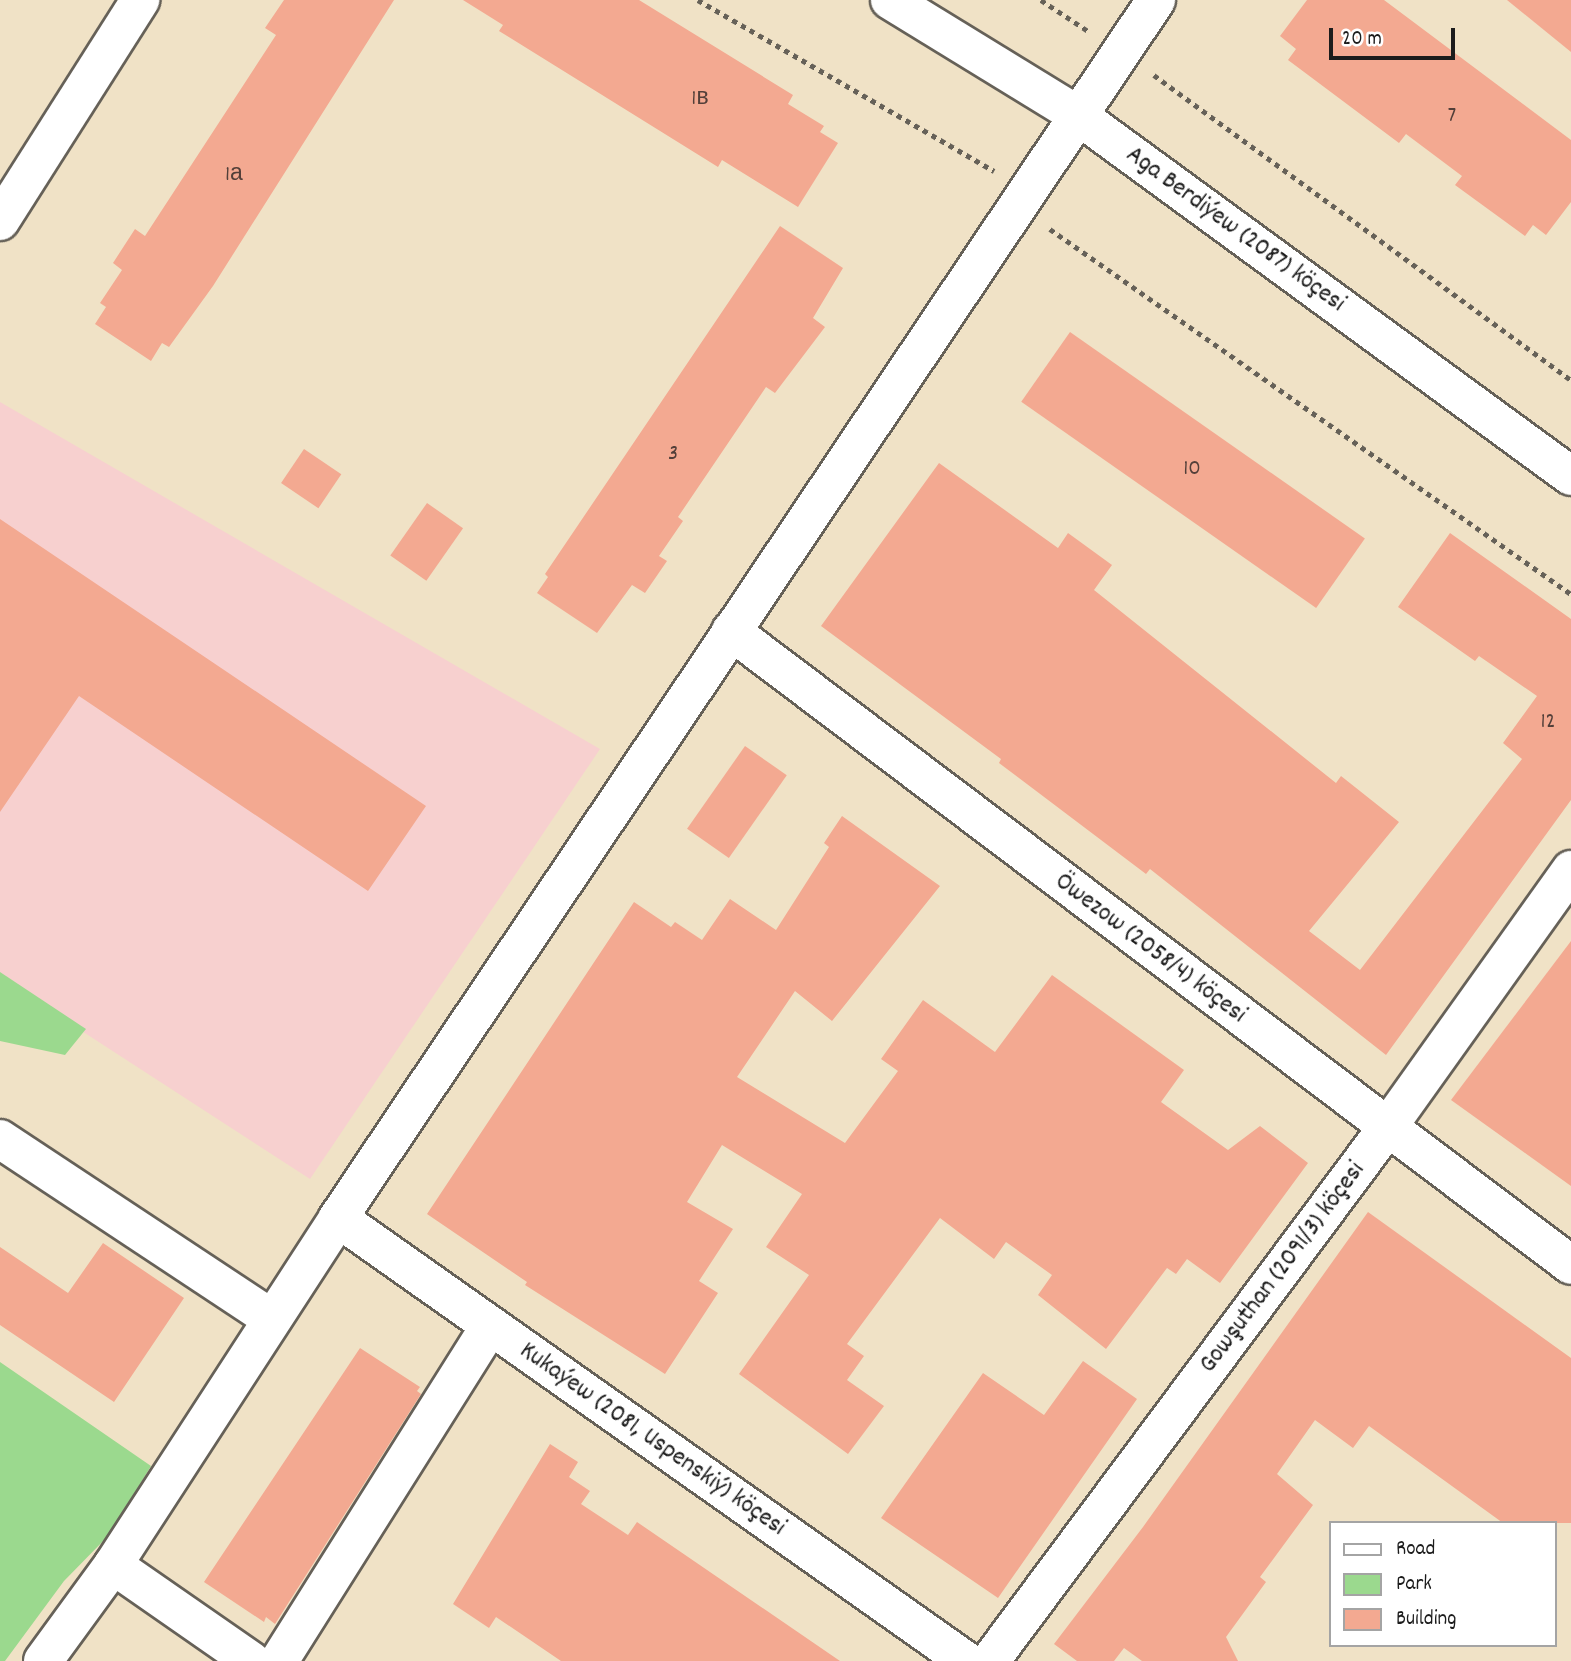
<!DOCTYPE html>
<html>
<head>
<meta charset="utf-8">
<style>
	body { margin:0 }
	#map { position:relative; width:1571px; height:1661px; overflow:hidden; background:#f0e2c6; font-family:Dekko,sans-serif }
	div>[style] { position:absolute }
	.built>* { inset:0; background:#f7d0cf }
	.green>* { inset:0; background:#9bd98e }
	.building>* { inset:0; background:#f3a991; transform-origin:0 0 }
	.path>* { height:4.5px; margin-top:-2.25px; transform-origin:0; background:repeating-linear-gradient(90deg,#666158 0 5px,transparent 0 10px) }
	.roads { filter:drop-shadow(2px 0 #666158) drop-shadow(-2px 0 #666158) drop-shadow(0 2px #666158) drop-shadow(0 -2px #666158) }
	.minor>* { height:38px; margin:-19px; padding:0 19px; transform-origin:19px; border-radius:19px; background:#fff }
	span { translate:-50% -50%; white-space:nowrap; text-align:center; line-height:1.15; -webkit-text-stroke:6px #fff; paint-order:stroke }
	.number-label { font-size:23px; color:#523f39 }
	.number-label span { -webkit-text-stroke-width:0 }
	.street-label { font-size:26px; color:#1c1c1c }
	.legend { position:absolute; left:1329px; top:1521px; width:228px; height:126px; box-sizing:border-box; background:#fff; border:2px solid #a4a4a4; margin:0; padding:9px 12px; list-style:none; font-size:21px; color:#1c1c1c }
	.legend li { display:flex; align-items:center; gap:14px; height:35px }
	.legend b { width:35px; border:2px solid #a4a4a4 }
	.scale { position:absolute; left:1329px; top:28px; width:126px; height:32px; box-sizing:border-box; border:4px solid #1c1c1c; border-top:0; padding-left:9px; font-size:21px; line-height:24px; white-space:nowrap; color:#1c1c1c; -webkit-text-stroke:5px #fff; paint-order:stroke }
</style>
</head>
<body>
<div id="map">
	<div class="built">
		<i style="clip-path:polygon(0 402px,600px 749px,310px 1179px,0 978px)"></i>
	</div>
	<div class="green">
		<i style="clip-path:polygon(0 972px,86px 1029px,65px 1055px,0 1041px)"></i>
		<i style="clip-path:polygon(0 1362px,151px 1466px,110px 1534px,64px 1581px,5px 1661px,0 1661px)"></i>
	</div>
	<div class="building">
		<i style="clip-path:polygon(284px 0,394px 0,213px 286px,169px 347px,162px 343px,151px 361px,95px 324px,106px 307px,100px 303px,122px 270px,113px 263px,135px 229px,145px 236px,276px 35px,265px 28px)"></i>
		<i style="clip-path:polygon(463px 0,639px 0,793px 95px,788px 104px,824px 126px,820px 132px,838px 143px,798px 207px,722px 160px,718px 167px,499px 31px,503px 25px)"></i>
		<i style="clip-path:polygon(1307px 0,1384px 0,1571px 140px,1571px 202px,1546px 235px,1533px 225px,1525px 236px,1455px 185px,1462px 176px,1406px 134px,1399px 143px,1288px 60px,1296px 49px,1280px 36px)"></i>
		<i style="clip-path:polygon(1507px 0,1571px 0,1571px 52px)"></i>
		<i style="clip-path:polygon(780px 226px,843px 268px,813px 318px,825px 327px,775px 393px,766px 387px,678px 517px,683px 521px,659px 556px,667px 561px,645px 593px,632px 585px,597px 633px,537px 593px,548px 577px,545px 574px)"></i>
		<i style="left:1070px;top:332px;width:360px;height:85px;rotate:35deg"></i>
		<i style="left:304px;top:449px;width:45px;height:41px;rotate:34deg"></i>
		<i style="clip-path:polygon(939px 463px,1058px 548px,1068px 533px,1112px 565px,1094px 590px,1336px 783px,1341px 776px,1399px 822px,1309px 931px,1360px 970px,1522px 759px,1503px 743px,1537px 696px,1479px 656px,1475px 661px,1398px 607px,1450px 533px,1571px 619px,1571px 800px,1386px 1055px,1150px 869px,1146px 874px,999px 763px,1001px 759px,821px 626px)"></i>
		<i style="left:427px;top:503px;width:44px;height:64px;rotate:35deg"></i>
		<i style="clip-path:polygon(0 519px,426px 806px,368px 891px,79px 696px,0 812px)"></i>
		<i style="left:745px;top:746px;width:51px;height:101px;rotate:35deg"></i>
		<i style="clip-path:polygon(842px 816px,940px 886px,832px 1021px,795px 991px,737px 1077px,845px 1143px,898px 1071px,881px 1059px,923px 1000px,995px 1052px,1052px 975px,1184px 1070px,1161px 1102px,1228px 1150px,1260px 1126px,1308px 1163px,1220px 1283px,1187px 1259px,1176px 1274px,1167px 1268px,1106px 1349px,1038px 1295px,1052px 1275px,1006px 1242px,994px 1259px,940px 1218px,847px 1344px,864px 1356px,847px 1380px,884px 1406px,848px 1454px,739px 1374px,809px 1275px,766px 1247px,802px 1194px,722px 1145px,687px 1202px,733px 1229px,699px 1281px,718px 1293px,665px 1374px,525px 1285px,527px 1282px,427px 1214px,634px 902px,671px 927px,675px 922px,702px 940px,730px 899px,776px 930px,829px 847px,824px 843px)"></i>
		<i style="clip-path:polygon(1571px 941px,1571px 1186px,1451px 1100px)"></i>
		<i style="clip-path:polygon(1368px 1212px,1571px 1358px,1571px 1523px,1503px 1523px,1369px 1426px,1353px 1448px,1315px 1420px,1277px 1474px,1313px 1505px,1260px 1577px,1266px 1582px,1226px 1637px,1238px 1661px,1142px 1661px,1124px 1648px,1114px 1661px,1077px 1661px,1054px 1644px,1143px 1527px)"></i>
		<i style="clip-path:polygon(103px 1243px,184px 1298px,114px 1402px,0 1325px,0 1247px,68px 1293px)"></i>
		<i style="clip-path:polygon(360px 1348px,420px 1387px,417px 1391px,421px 1394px,275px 1624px,266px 1617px,264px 1622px,204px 1582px)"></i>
		<i style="clip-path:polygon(1083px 1361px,1137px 1399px,998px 1598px,881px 1518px,983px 1373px,1044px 1415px)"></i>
		<i style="clip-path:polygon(550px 1444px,578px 1462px,569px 1477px,590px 1491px,581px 1504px,628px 1535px,637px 1522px,840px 1661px,561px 1661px,496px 1617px,489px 1628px,453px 1604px)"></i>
	</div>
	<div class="path">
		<i style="left:698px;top:0;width:342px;rotate:30deg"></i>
		<i style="left:1041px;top:0;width:56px;rotate:33.4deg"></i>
		<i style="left:1154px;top:75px;width:517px;rotate:36.18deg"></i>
		<i style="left:1050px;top:229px;width:636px;rotate:35.01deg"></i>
	</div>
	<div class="roads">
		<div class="minor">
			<i style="left:890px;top:0;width:218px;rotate:31.5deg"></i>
			<i style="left:1076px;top:114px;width:613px;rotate:36.18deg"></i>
			<i style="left:0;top:221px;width:262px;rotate:-57.6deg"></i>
			<i style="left:731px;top:631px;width:1052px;rotate:37.04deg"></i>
			<i style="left:0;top:1139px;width:326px;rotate:33.5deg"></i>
			<i style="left:338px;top:1218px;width:769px;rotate:35.2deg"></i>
			<i style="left:113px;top:1565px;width:168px;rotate:34.8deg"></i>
			<i style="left:43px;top:1661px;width:119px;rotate:-53.9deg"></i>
			<i style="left:113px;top:1565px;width:414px;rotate:-57deg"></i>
			<i style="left:338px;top:1218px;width:1467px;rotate:-56.11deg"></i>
			<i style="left:279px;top:1661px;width:396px;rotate:-57.8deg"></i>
			<i style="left:990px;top:1661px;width:665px;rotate:-53.32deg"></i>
			<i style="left:1387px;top:1128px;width:317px;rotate:-54.5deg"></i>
		</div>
	</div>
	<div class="number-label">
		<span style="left:700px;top:100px">1в</span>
		<span style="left:1452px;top:117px">7</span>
		<span style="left:234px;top:176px">1а</span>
		<span style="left:673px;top:455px">3</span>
		<span style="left:1192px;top:470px">10</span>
		<span style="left:1548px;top:723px">12</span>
	</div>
	<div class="street-label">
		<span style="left:1235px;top:230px;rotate:36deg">Aga Berdiýew (2087) köçesi</span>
		<span style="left:1150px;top:949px;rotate:37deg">Öwezow (2058/4) köçesi</span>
		<span style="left:1283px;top:1268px;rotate:-53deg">Gowşuthan (2091/3) köçesi</span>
		<span style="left:652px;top:1440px;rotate:35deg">Kukaýew (2081, Uspenskiý) köçesi</span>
	</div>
	<ul class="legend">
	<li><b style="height:9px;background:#fff"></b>Road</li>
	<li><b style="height:19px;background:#9bd98e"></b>Park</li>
	<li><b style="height:19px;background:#f3a991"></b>Building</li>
	</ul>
	<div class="scale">20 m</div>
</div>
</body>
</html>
